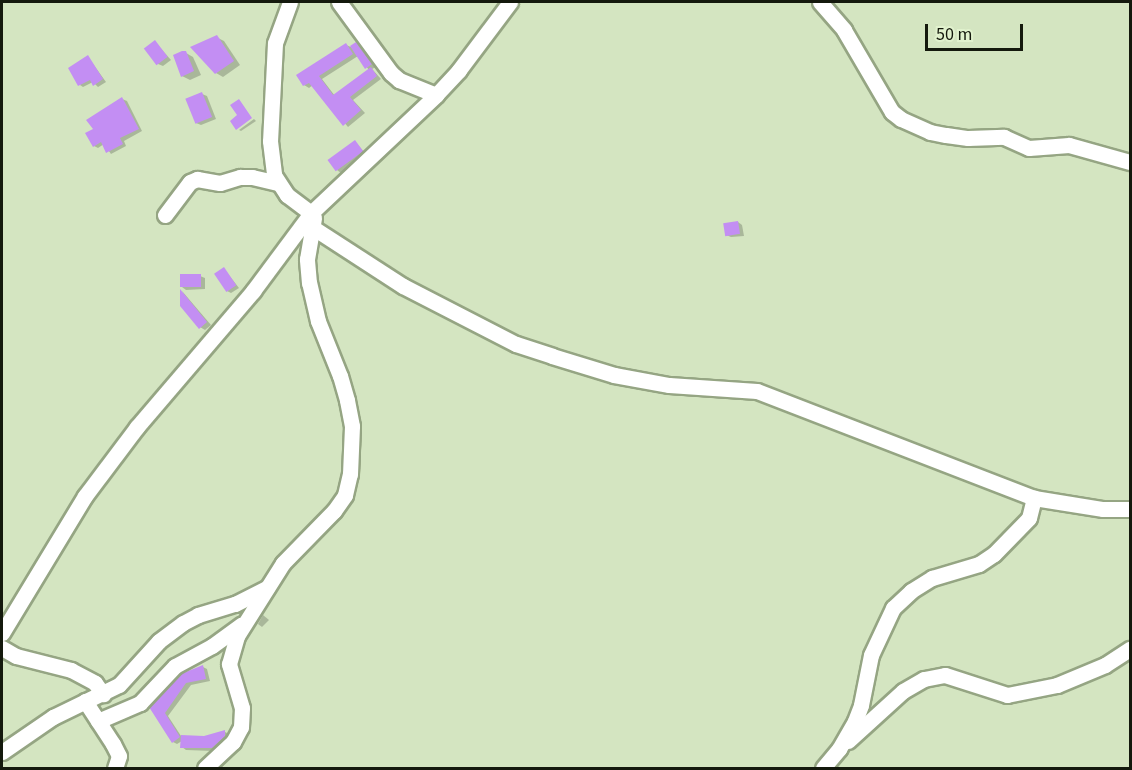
<!DOCTYPE html>
<html>
<head>
<meta charset="utf-8">
<style>
	body { margin:0 }
	#map { position:relative; width:1132px; height:770px; overflow:hidden; background:#d4e5c1; font-family:"Source Sans 3",sans-serif }
	div>[style] { position:absolute }
	.shadow>* { inset:0; background:#0003 }
	.building>* { inset:0; background:#c38ef3; transform-origin:0 0 }
	.roads { filter:drop-shadow(2px 0 #95a583) drop-shadow(-2px 0 #95a583) drop-shadow(0 2px #95a583) drop-shadow(0 -2px #95a583) }
	.minor>* { height:15px; margin:-7.5px; padding:0 7.5px; transform-origin:7.5px; border-radius:7.5px; background:#fff }
	span { translate:-50% -50%; white-space:nowrap; text-align:center; line-height:1.15; -webkit-text-stroke:4.5px #e1f2ce; paint-order:stroke }
	.frame { position:absolute; inset:0; border:3px solid #14190d; pointer-events:none }
	.scale { position:absolute; left:925px; top:24px; width:98px; height:27px; box-sizing:border-box; border:3px solid #14190d; border-top:0; padding-left:8px; font-size:18px; line-height:21px; white-space:nowrap; color:#14190d; -webkit-text-stroke:4px #e1f2ce; paint-order:stroke }
</style>
</head>
<body>
<div id="map">
	<div class="shadow">
		<i style="clip-path:polygon(216px 37px,224px 41px,240px 65px,223px 77px,216px 73px)"></i>
		<i style="clip-path:polygon(155px 42px,171px 60px,163px 66px,158px 64px)"></i>
		<i style="clip-path:polygon(evenodd,356px 44px,376px 67px,372px 69px,381px 79px,353px 100px,365px 113px,348px 127px,313px 85px,309px 88px,304px 85px,346px 45px,351px 47px,356px 44px,358px 56px,369px 70px,335px 96px,322px 79px,358px 56px)"></i>
		<i style="clip-path:polygon(186px 53px,193px 57px,201px 75px,190px 80px,182px 76px)"></i>
		<i style="clip-path:polygon(88px 57px,106px 82px,98px 87px,93px 82px,83px 87px,80px 85px)"></i>
		<i style="clip-path:polygon(202px 94px,207px 96px,216px 119px,201px 125px,196px 123px)"></i>
		<i style="clip-path:polygon(122px 99px,127px 101px,142px 131px,124px 141px,126px 146px,111px 154px,104px 144px,98px 148px,94px 146px,95px 129px)"></i>
		<i style="clip-path:polygon(254px 119px,256px 121px,241px 131px,239px 130px)"></i>
		<i style="clip-path:polygon(355px 142px,366px 154px,341px 173px,337px 170px)"></i>
		<i style="clip-path:polygon(738px 222px,742px 225px,744px 236px,731px 237px,726px 235px)"></i>
		<i style="clip-path:polygon(224px 269px,239px 288px,231px 293px,227px 291px)"></i>
		<i style="clip-path:polygon(200px 276px,205px 278px,205px 289px,186px 290px,182px 287px)"></i>
		<i style="clip-path:polygon(182px 291px,211px 325px,205px 330px,200px 327px)"></i>
		<i style="clip-path:polygon(263px 615px,269px 620px,262px 627px,258px 624px)"></i>
		<i style="clip-path:polygon(203px 667px,207px 669px,210px 681px,191px 685px,168px 716px,181px 736px,204px 738px,225px 732px,229px 734px,230px 737px,213px 751px,186px 750px,182px 747px,182px 741px,177px 744px,173px 742px,151px 708px)"></i>
	</div>
	<div class="building">
		<i style="clip-path:polygon(217px 35px,234px 61px,215px 74px,190px 47px)"></i>
		<i style="left:155px;top:40px;width:21px;height:14px;rotate:53deg"></i>
		<i style="clip-path:polygon(356px 42px,372px 64px,365px 69px,350px 46px)"></i>
		<i style="clip-path:polygon(346px 43px,353px 54px,319px 76px,333px 95px,371px 67px,377px 76px,350px 97px,361px 110px,343px 126px,309px 83px,303px 86px,296px 75px)"></i>
		<i style="clip-path:polygon(182px 51px,186px 51px,194px 71px,181px 77px,173px 55px)"></i>
		<i style="clip-path:polygon(88px 55px,103px 79px,93px 86px,90px 80px,78px 86px,68px 68px)"></i>
		<i style="left:202px;top:92px;width:27px;height:18px;rotate:68deg"></i>
		<i style="clip-path:polygon(122px 97px,139px 129px,120px 138px,123px 144px,106px 153px,101px 142px,93px 147px,85px 133px,93px 129px,86px 120px)"></i>
		<i style="clip-path:polygon(239px 99px,252px 118px,236px 130px,230px 121px,237px 115px,230px 105px)"></i>
		<i style="left:355px;top:140px;width:14px;height:34px;rotate:54deg"></i>
		<i style="left:738px;top:221px;width:13px;height:15px;rotate:81deg"></i>
		<i style="left:224px;top:267px;width:22px;height:12px;rotate:56deg"></i>
		<i style="left:201px;top:274px;width:13px;height:21px;rotate:90deg"></i>
		<i style="clip-path:polygon(180px 289px,207px 322px,199px 329px,180px 306px)"></i>
		<i style="clip-path:polygon(203px 665px,206px 679px,186px 683px,165px 713px,180px 737px,172px 743px,149px 707px,181px 674px)"></i>
		<i style="clip-path:polygon(225px 730px,225px 736px,212px 748px,180px 748px,181px 735px,204px 736px)"></i>
	</div>
	<div class="roads">
		<div class="minor">
			<i style="left:290px;top:2px;width:44px;rotate:110.1deg"></i>
			<i style="left:275px;top:43px;width:98px;rotate:92.9deg"></i>
			<i style="left:270px;top:141px;width:34px;rotate:83deg"></i>
			<i style="left:274px;top:175px;width:24px;rotate:57deg"></i>
			<i style="left:287px;top:195px;width:30px;rotate:37deg"></i>
			<i style="left:311px;top:213px;width:14px;rotate:86deg"></i>
			<i style="left:312px;top:227px;width:108px;rotate:33deg"></i>
			<i style="left:403px;top:286px;width:127px;rotate:27.2deg"></i>
			<i style="left:516px;top:344px;width:38px;rotate:18deg"></i>
			<i style="left:552px;top:356px;width:65px;rotate:17deg"></i>
			<i style="left:614px;top:375px;width:56px;rotate:10.3deg"></i>
			<i style="left:669px;top:385px;width:88px;rotate:3.9deg"></i>
			<i style="left:757px;top:391px;width:297px;rotate:21.1deg"></i>
			<i style="left:1034px;top:498px;width:70px;rotate:9.1deg"></i>
			<i style="left:1103px;top:509px;width:27px"></i>
			<i style="left:339px;top:2px;width:88px;rotate:53.8deg"></i>
			<i style="left:391px;top:73px;width:11px;rotate:41deg"></i>
			<i style="left:399px;top:80px;width:40px;rotate:22deg"></i>
			<i style="left:820px;top:2px;width:37px;rotate:49deg"></i>
			<i style="left:844px;top:30px;width:95px;rotate:59.7deg"></i>
			<i style="left:892px;top:112px;width:11px;rotate:38deg"></i>
			<i style="left:901px;top:119px;width:32px;rotate:24deg"></i>
			<i style="left:930px;top:132px;width:16px;rotate:11deg"></i>
			<i style="left:946px;top:135px;width:22px;rotate:8deg"></i>
			<i style="left:968px;top:138px;width:36px;rotate:-2deg"></i>
			<i style="left:1004px;top:137px;width:27px;rotate:24deg"></i>
			<i style="left:1029px;top:148px;width:40px;rotate:-4.3deg"></i>
			<i style="left:1069px;top:145px;width:63px;rotate:15.6deg"></i>
			<i style="left:165px;top:215px;width:41px;rotate:-52.9deg"></i>
			<i style="left:190px;top:182px;width:8px;rotate:-23deg"></i>
			<i style="left:197px;top:179px;width:23px;rotate:10deg"></i>
			<i style="left:220px;top:183px;width:21px;rotate:-17deg"></i>
			<i style="left:240px;top:177px;width:12px"></i>
			<i style="left:252px;top:177px;width:26px;rotate:13deg"></i>
			<i style="left:2px;top:633px;width:160px;rotate:-58.8deg"></i>
			<i style="left:85px;top:496px;width:86px;rotate:-53deg"></i>
			<i style="left:137px;top:427px;width:179px;rotate:-49.5deg"></i>
			<i style="left:253px;top:291px;width:97px;rotate:-53.4deg"></i>
			<i style="left:311px;top:213px;width:172px;rotate:-43.3deg"></i>
			<i style="left:436px;top:95px;width:34px;rotate:-47deg"></i>
			<i style="left:459px;top:70px;width:85px;rotate:-53.1deg"></i>
			<i style="left:2px;top:648px;width:16px;rotate:30deg"></i>
			<i style="left:16px;top:656px;width:57px;rotate:14.3deg"></i>
			<i style="left:71px;top:670px;width:27px;rotate:28deg"></i>
			<i style="left:95px;top:683px;width:14px;rotate:54deg"></i>
			<i style="left:85px;top:701px;width:51px;rotate:56.9deg"></i>
			<i style="left:113px;top:744px;width:13px;rotate:63deg"></i>
			<i style="left:119px;top:756px;width:13px;rotate:108deg"></i>
			<i style="left:98px;top:721px;width:46px;rotate:-23.2deg"></i>
			<i style="left:140px;top:703px;width:51px;rotate:-46.6deg"></i>
			<i style="left:175px;top:666px;width:42px;rotate:-28.4deg"></i>
			<i style="left:212px;top:646px;width:36px;rotate:-36deg"></i>
			<i style="left:848px;top:741px;width:74px;rotate:-42.3deg"></i>
			<i style="left:903px;top:691px;width:24px;rotate:-30deg"></i>
			<i style="left:924px;top:679px;width:21px;rotate:-11deg"></i>
			<i style="left:945px;top:675px;width:65px;rotate:17.9deg"></i>
			<i style="left:1007px;top:695px;width:51px;rotate:-11.3deg"></i>
			<i style="left:1057px;top:685px;width:52px;rotate:-22.6deg"></i>
			<i style="left:1105px;top:665px;width:30px;rotate:-33deg"></i>
			<i style="left:2px;top:752px;width:62px;rotate:-34.5deg"></i>
			<i style="left:53px;top:717px;width:73px;rotate:-25.9deg"></i>
			<i style="left:119px;top:685px;width:59px;rotate:-47.7deg"></i>
			<i style="left:159px;top:641px;width:30px;rotate:-37deg"></i>
			<i style="left:183px;top:623px;width:17px;rotate:-28deg"></i>
			<i style="left:198px;top:615px;width:39px;rotate:-17deg"></i>
			<i style="left:235px;top:604px;width:36px;rotate:-27deg"></i>
			<i style="left:205px;top:768px;width:38px;rotate:-43deg"></i>
			<i style="left:233px;top:742px;width:17px;rotate:-62deg"></i>
			<i style="left:241px;top:727px;width:19px;rotate:-87deg"></i>
			<i style="left:242px;top:708px;width:46px;rotate:-106.5deg"></i>
			<i style="left:229px;top:664px;width:29px;rotate:-74deg"></i>
			<i style="left:237px;top:636px;width:86px;rotate:-57.8deg"></i>
			<i style="left:283px;top:563px;width:73px;rotate:-45.6deg"></i>
			<i style="left:334px;top:511px;width:19px;rotate:-55deg"></i>
			<i style="left:345px;top:495px;width:22px;rotate:-77deg"></i>
			<i style="left:350px;top:474px;width:48px;rotate:-87.6deg"></i>
			<i style="left:352px;top:426px;width:26px;rotate:-101deg"></i>
			<i style="left:347px;top:400px;width:25px;rotate:-106deg"></i>
			<i style="left:340px;top:376px;width:59px;rotate:-111.8deg"></i>
			<i style="left:318px;top:321px;width:39px;rotate:-103deg"></i>
			<i style="left:309px;top:283px;width:24px;rotate:-95deg"></i>
			<i style="left:307px;top:259px;width:42px;rotate:-80.3deg"></i>
			<i style="left:823px;top:768px;width:25px;rotate:-50deg"></i>
			<i style="left:839px;top:749px;width:32px;rotate:-60deg"></i>
			<i style="left:855px;top:721px;width:17px;rotate:-69deg"></i>
			<i style="left:861px;top:705px;width:51px;rotate:-78.7deg"></i>
			<i style="left:871px;top:655px;width:52px;rotate:-64.9deg"></i>
			<i style="left:893px;top:608px;width:25px;rotate:-43deg"></i>
			<i style="left:911px;top:591px;width:25px;rotate:-32deg"></i>
			<i style="left:932px;top:578px;width:49px;rotate:-16.6deg"></i>
			<i style="left:979px;top:564px;width:18px;rotate:-34deg"></i>
			<i style="left:994px;top:554px;width:50px;rotate:-45.8deg"></i>
			<i style="left:1029px;top:518px;width:21px;rotate:-76deg"></i>
		</div>
	</div>
	<div class="frame"></div>
	<div class="scale">50 m</div>
</div>
</body>
</html>
